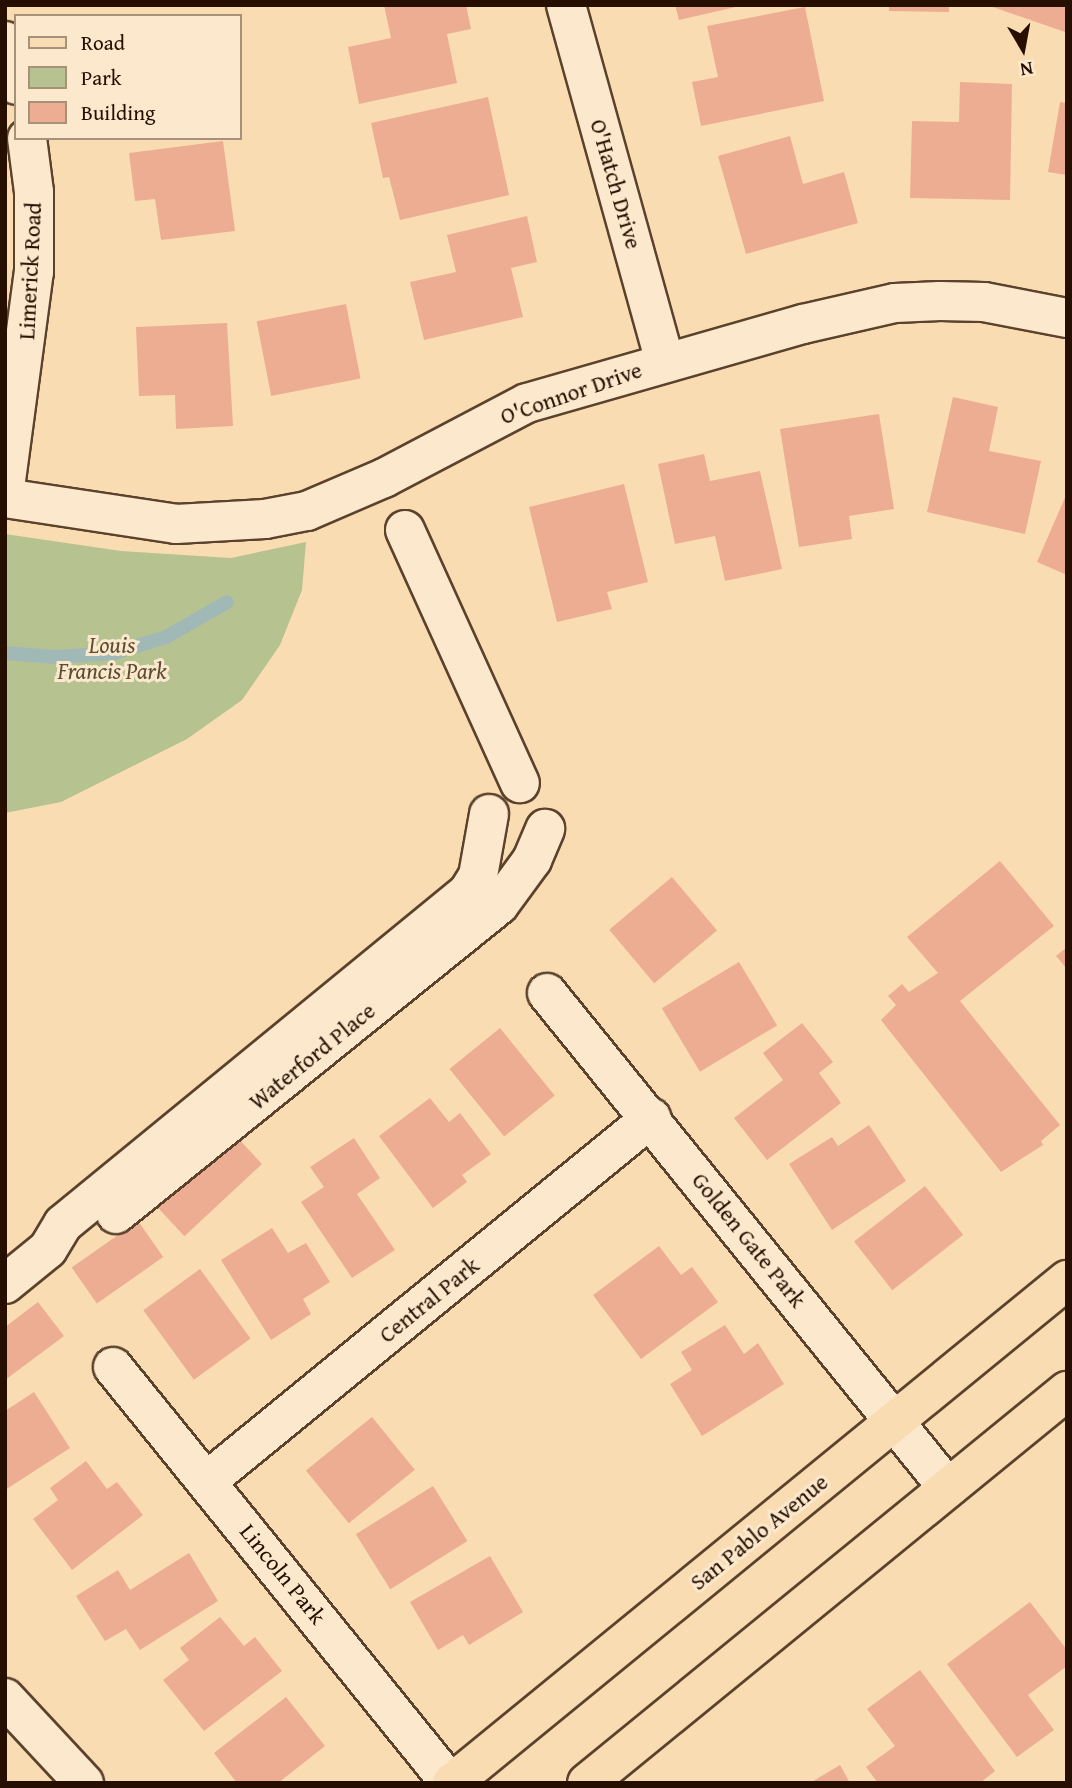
<!DOCTYPE html>
<html>
<head>
<meta charset="utf-8">
<style>
	body { margin:0 }
	#map { position:relative; width:1072px; height:1788px; overflow:hidden; background:#fadcb2; font-family:"Gentium Book Plus",serif }
	div>[style] { position:absolute }
	.green>* { inset:0; background:#b7c291 }
	.stream>* { height:14px; margin:-7px; padding:0 7px; transform-origin:7px; border-radius:7px; background:#a1b9b6 }
	.building>* { inset:0; background:#edad93; transform-origin:0 0 }
	.roads { filter:drop-shadow(2px 0 #5b422c) drop-shadow(-2px 0 #5b422c) drop-shadow(0 2px #5b422c) drop-shadow(0 -2px #5b422c) }
	.street>* { height:38px; margin:-19px; padding:0 19px; transform-origin:19px; border-radius:19px; background:#fce8cd }
	.primary>* { height:38px; margin:-19px; padding:0 19px; transform-origin:19px; border-radius:19px; background:#fadcb2 }
	span { translate:-50% -50%; white-space:nowrap; text-align:center; line-height:1.15; -webkit-text-stroke:6px #fce8cd; paint-order:stroke }
	.street-label { font-size:23px; color:#260f00 }
	.park-label { font-size:23px; color:#594e33; font-style:italic }
	.frame { position:absolute; inset:0; border:7px solid #260f00; pointer-events:none }
	.legend { position:absolute; left:14px; top:14px; width:228px; height:126px; box-sizing:border-box; background:#fce8cd; border:2px solid #a6917b; margin:0; padding:9px 12px; list-style:none; font-size:21px; color:#260f00 }
	.legend li { display:flex; align-items:center; gap:14px; height:35px }
	.legend b { width:35px; border:2px solid #a6917b }
	.north { position:absolute; left:988px; top:14px; width:70px; height:70px; -webkit-text-stroke:5px #fce8cd; paint-order:stroke; rotate:170deg; font-size:19px; font-weight:700; line-height:28px; text-align:center; color:#260f00 }
	.north::after { content:''; display:block; margin:auto; width:24px; height:32px; background:#260f00; clip-path:polygon(50% 0,100% 100%,50% 72%,0 100%) }
</style>
</head>
<body>
<div id="map">
	<div class="green">
		<i style="clip-path:polygon(5px 534px,121px 551px,231px 558px,306px 542px,302px 590px,280px 645px,242px 700px,187px 739px,61px 802px,5px 813px)"></i>
	</div>
	<div class="stream">
		<i style="left:5px;top:653px;width:51px;rotate:4.5deg"></i>
		<i style="left:56px;top:657px;width:58px;rotate:-3.9deg"></i>
		<i style="left:114px;top:653px;width:54px;rotate:-17.1deg"></i>
		<i style="left:166px;top:637px;width:70px;rotate:-29.8deg"></i>
	</div>
	<div class="building">
		<i style="clip-path:polygon(384px 5px,466px 5px,471px 29px,447px 34px,457px 83px,359px 104px,348px 47px,391px 38px)"></i>
		<i style="clip-path:polygon(675px 5px,740px 5px,740px 6px,679px 20px)"></i>
		<i style="clip-path:polygon(889px 5px,949px 5px,949px 12px,889px 11px)"></i>
		<i style="clip-path:polygon(987px 5px,1067px 5px,1067px 27px,1065px 32px)"></i>
		<i style="clip-path:polygon(805px 7px,824px 101px,701px 126px,692px 82px,718px 77px,707px 26px)"></i>
		<i style="clip-path:polygon(960px 82px,1012px 84px,1010px 200px,910px 198px,912px 121px,959px 122px)"></i>
		<i style="clip-path:polygon(488px 97px,509px 195px,400px 220px,389px 177px,383px 178px,371px 123px)"></i>
		<i style="clip-path:polygon(1060px 102px,1067px 103px,1067px 175px,1048px 172px)"></i>
		<i style="clip-path:polygon(790px 136px,803px 184px,844px 172px,858px 223px,746px 254px,718px 156px)"></i>
		<i style="clip-path:polygon(223px 141px,235px 231px,161px 240px,155px 199px,135px 201px,129px 153px)"></i>
		<i style="clip-path:polygon(527px 216px,537px 262px,511px 268px,523px 317px,424px 340px,410px 282px,456px 272px,447px 235px)"></i>
		<i style="left:346px;top:304px;width:76px;height:91px;rotate:79deg"></i>
		<i style="clip-path:polygon(227px 323px,233px 426px,176px 429px,175px 395px,139px 396px,136px 327px)"></i>
		<i style="clip-path:polygon(953px 397px,998px 407px,989px 451px,1041px 461px,1025px 534px,927px 512px)"></i>
		<i style="clip-path:polygon(879px 414px,894px 509px,849px 516px,852px 539px,799px 547px,780px 429px)"></i>
		<i style="clip-path:polygon(704px 454px,710px 481px,760px 471px,782px 569px,725px 581px,715px 536px,675px 544px,658px 464px)"></i>
		<i style="clip-path:polygon(624px 484px,648px 582px,607px 592px,612px 609px,557px 622px,529px 507px)"></i>
		<i style="clip-path:polygon(1067px 493px,1067px 575px,1037px 562px)"></i>
		<i style="clip-path:polygon(1000px 861px,1054px 926px,960px 1001px,1060px 1125px,1041px 1141px,1043px 1145px,1001px 1172px,881px 1020px,896px 1005px,888px 996px,902px 984px,909px 992px,938px 973px,907px 937px)"></i>
		<i style="left:672px;top:877px;width:70px;height:82px;rotate:50deg"></i>
		<i style="clip-path:polygon(1067px 947px,1067px 969px,1056px 956px)"></i>
		<i style="left:739px;top:962px;width:74px;height:90px;rotate:59deg"></i>
		<i style="clip-path:polygon(802px 1023px,833px 1062px,819px 1073px,841px 1103px,767px 1160px,734px 1118px,783px 1080px,763px 1053px)"></i>
		<i style="left:500px;top:1028px;width:87px;height:65px;rotate:51deg"></i>
		<i style="clip-path:polygon(430px 1098px,449px 1122px,460px 1113px,491px 1154px,462px 1175px,467px 1182px,433px 1208px,379px 1136px)"></i>
		<i style="clip-path:polygon(869px 1125px,906px 1181px,832px 1230px,789px 1164px,832px 1137px,838px 1146px)"></i>
		<i style="left:234px;top:1134px;width:41px;height:106px;rotate:47deg"></i>
		<i style="clip-path:polygon(354px 1138px,380px 1178px,357px 1194px,395px 1250px,352px 1278px,301px 1202px,324px 1187px,310px 1167px)"></i>
		<i style="left:925px;top:1186px;width:62px;height:90px;rotate:52deg"></i>
		<i style="left:138px;top:1221px;width:44px;height:81px;rotate:55deg"></i>
		<i style="clip-path:polygon(272px 1228px,288px 1253px,306px 1243px,330px 1282px,303px 1299px,311px 1314px,271px 1340px,221px 1260px)"></i>
		<i style="clip-path:polygon(659px 1246px,681px 1275px,692px 1267px,718px 1302px,641px 1359px,593px 1295px)"></i>
		<i style="left:200px;top:1269px;width:86px;height:70px;rotate:54deg"></i>
		<i style="clip-path:polygon(38px 1302px,64px 1336px,5px 1380px,5px 1327px)"></i>
		<i style="clip-path:polygon(725px 1325px,744px 1354px,758px 1343px,784px 1384px,702px 1436px,670px 1384px,692px 1370px,681px 1352px)"></i>
		<i style="clip-path:polygon(34px 1392px,70px 1448px,5px 1490px,5px 1411px)"></i>
		<i style="left:372px;top:1417px;width:68px;height:85px;rotate:51deg"></i>
		<i style="clip-path:polygon(86px 1461px,107px 1489px,117px 1482px,143px 1515px,72px 1570px,33px 1519px,58px 1500px,50px 1488px)"></i>
		<i style="left:433px;top:1486px;width:65px;height:91px;rotate:58deg"></i>
		<i style="clip-path:polygon(189px 1553px,218px 1601px,140px 1650px,126px 1629px,105px 1641px,76px 1596px,118px 1570px,130px 1590px)"></i>
		<i style="clip-path:polygon(490px 1556px,523px 1612px,469px 1645px,463px 1635px,438px 1650px,410px 1602px)"></i>
		<i style="clip-path:polygon(1030px 1602px,1067px 1650px,1067px 1666px,1028px 1695px,1054px 1730px,1017px 1757px,947px 1664px)"></i>
		<i style="clip-path:polygon(220px 1617px,244px 1646px,255px 1637px,282px 1671px,204px 1731px,163px 1680px,189px 1660px,180px 1648px)"></i>
		<i style="clip-path:polygon(920px 1670px,995px 1771px,980px 1783px,878px 1783px,866px 1767px,895px 1746px,867px 1709px)"></i>
		<i style="clip-path:polygon(286px 1697px,325px 1746px,278px 1783px,237px 1783px,214px 1753px)"></i>
		<i style="clip-path:polygon(840px 1765px,850px 1783px,810px 1783px)"></i>
	</div>
	<div class="roads">
		<div class="street">
			<i style="left:566px;top:5px;width:370px;rotate:74.5deg"></i>
			<i style="left:5px;top:41px;width:45px;rotate:76deg"></i>
			<i style="left:5px;top:488px;width:218px;rotate:-82.4deg"></i>
			<i style="left:34px;top:272px;width:80px;rotate:-90deg"></i>
			<i style="left:34px;top:192px;width:54px;rotate:-97.4deg"></i>
			<i style="left:5px;top:498px;width:173px;rotate:8.6deg"></i>
			<i style="left:176px;top:524px;width:89px;rotate:-3.2deg"></i>
			<i style="left:265px;top:519px;width:43px;rotate:-10.8deg"></i>
			<i style="left:307px;top:511px;width:84px;rotate:-23.2deg"></i>
			<i style="left:384px;top:478px;width:161px;rotate:-27.7deg"></i>
			<i style="left:527px;top:403px;width:287px;rotate:-16deg"></i>
			<i style="left:803px;top:324px;width:94px;rotate:-12.9deg"></i>
			<i style="left:895px;top:303px;width:45px;rotate:-2.5deg"></i>
			<i style="left:940px;top:301px;width:44px;rotate:1.3deg"></i>
			<i style="left:984px;top:302px;width:85px;rotate:10.9deg"></i>
			<i style="left:405px;top:530px;width:278px;rotate:65.6deg"></i>
			<i style="left:547px;top:993px;width:637px;rotate:50.99deg"></i>
			<i style="left:116px;top:1214px;width:492px;rotate:-38.9deg"></i>
			<i style="left:499px;top:905px;width:56px;rotate:-53.7deg"></i>
			<i style="left:532px;top:860px;width:34px;rotate:-67deg"></i>
			<i style="left:5px;top:1284px;width:55px;rotate:-39.1deg"></i>
			<i style="left:48px;top:1249px;width:29px;rotate:-59deg"></i>
			<i style="left:63px;top:1224px;width:524px;rotate:-39.34deg"></i>
			<i style="left:468px;top:892px;width:19px;rotate:-58deg"></i>
			<i style="left:478px;top:876px;width:63px;rotate:-79.9deg"></i>
			<i style="left:113px;top:1367px;width:535px;rotate:50.99deg"></i>
			<i style="left:207px;top:1481px;width:574px;rotate:-39.27deg"></i>
			<i style="left:5px;top:1698px;width:116px;rotate:47.1deg"></i>
		</div>
		<div class="primary">
			<i style="left:452px;top:1783px;width:795px;rotate:-39.28deg"></i>
			<i style="left:587px;top:1783px;width:620px;rotate:-39.24deg"></i>
		</div>
	</div>
	<div class="street-label">
		<span style="left:616px;top:184px;rotate:74deg">O'Hatch Drive</span>
		<span style="left:30px;top:271px;rotate:-87deg">Limerick Road</span>
		<span style="left:571px;top:393px;rotate:-19deg">O'Connor Drive</span>
		<span style="left:312px;top:1056px;rotate:-39deg">Waterford Place</span>
		<span style="left:749px;top:1240px;rotate:51deg">Golden Gate Park</span>
		<span style="left:429px;top:1300px;rotate:-39deg">Central Park</span>
		<span style="left:759px;top:1532px;rotate:-39deg">San Pablo Avenue</span>
		<span style="left:283px;top:1574px;rotate:51deg">Lincoln Park</span>
	</div>
	<div class="park-label">
		<span style="left:112px;top:658px">Louis<br>Francis Park</span>
	</div>
	<div class="frame"></div>
	<ul class="legend">
	<li><b style="height:9px;background:#fadcb2"></b>Road</li>
	<li><b style="height:19px;background:#b7c291"></b>Park</li>
	<li><b style="height:19px;background:#edad93"></b>Building</li>
	</ul>
	<div class="north">N</div>
</div>
</body>
</html>
